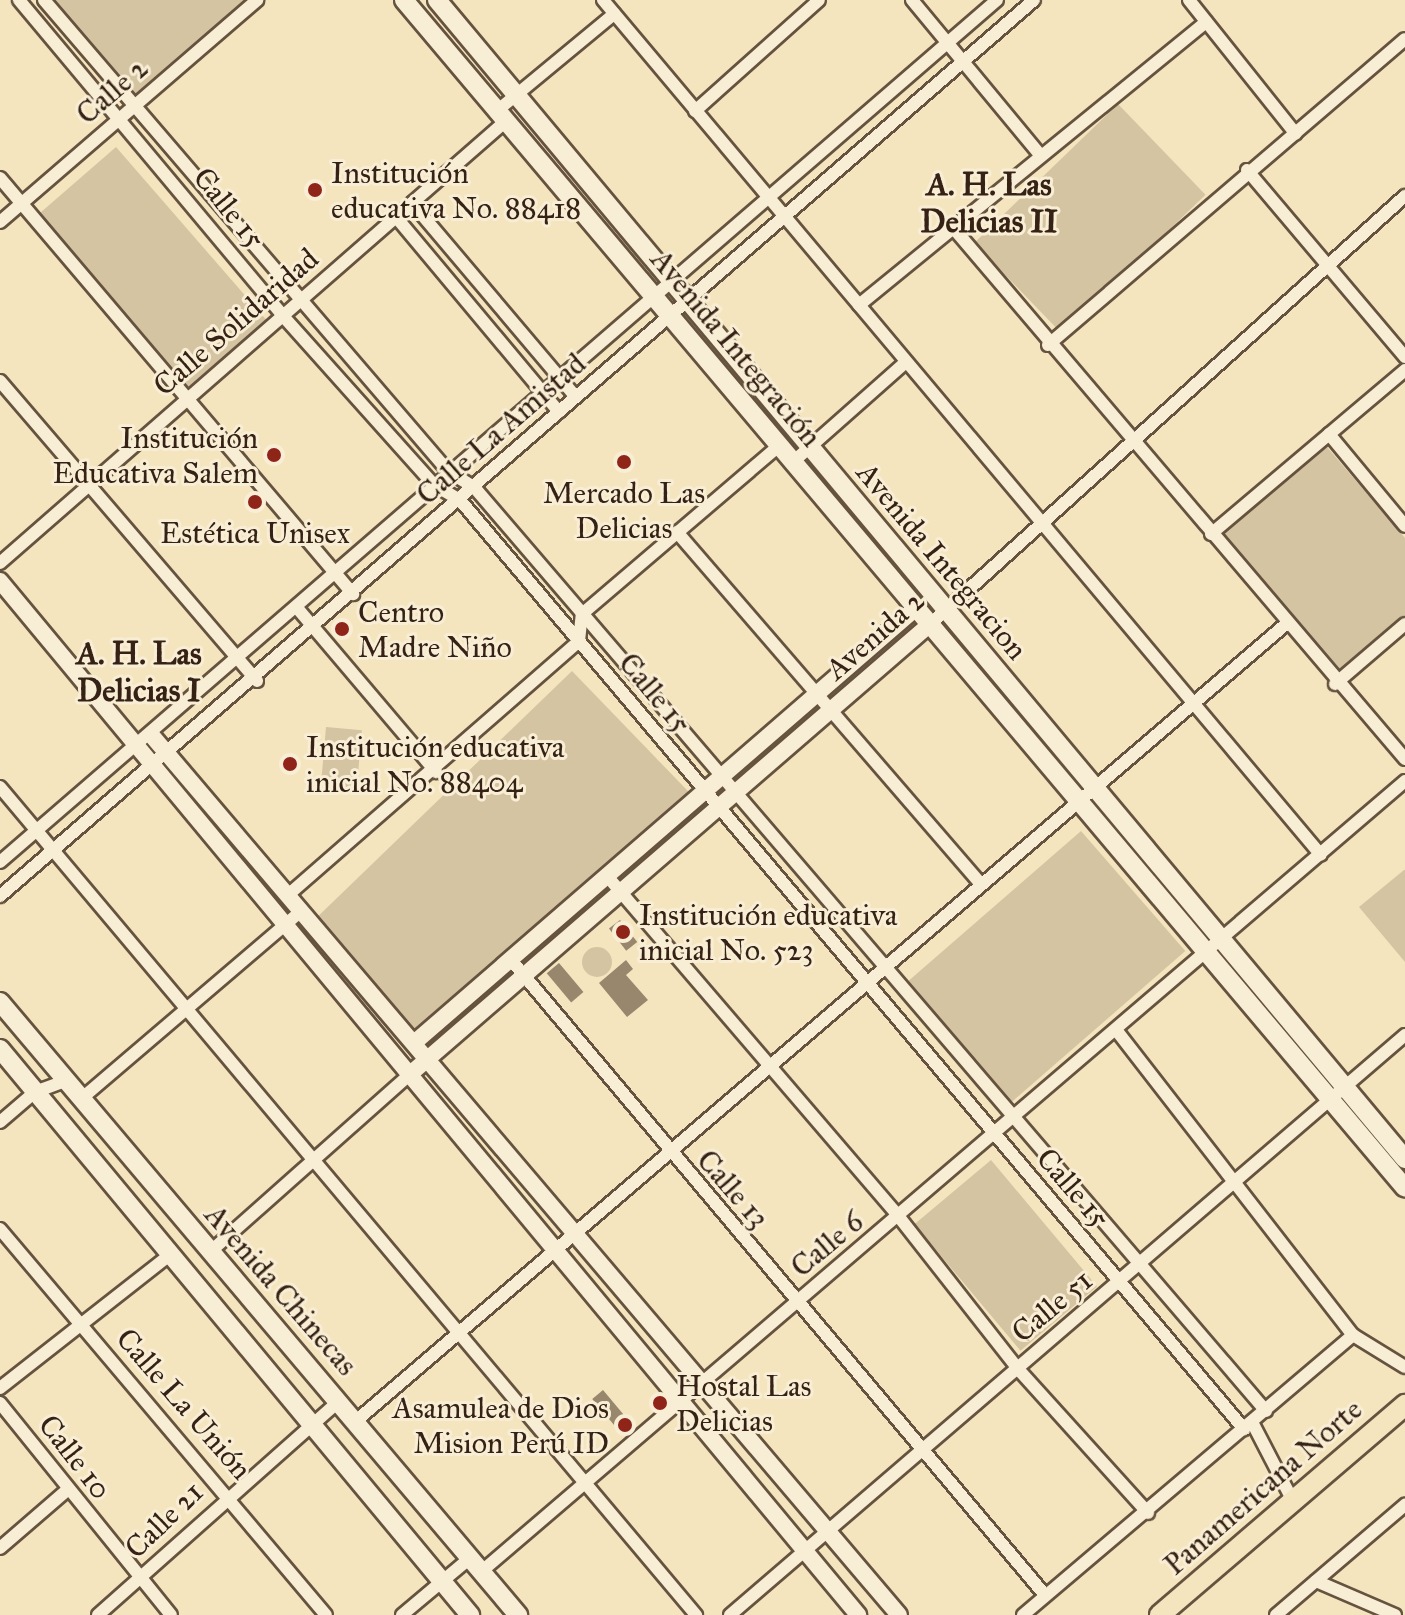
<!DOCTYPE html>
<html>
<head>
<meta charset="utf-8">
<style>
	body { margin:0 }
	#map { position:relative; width:1405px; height:1615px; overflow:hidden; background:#f5e5be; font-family:"IM FELL Great Primer",serif }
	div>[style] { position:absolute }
	.green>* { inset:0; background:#d5c4a1; transform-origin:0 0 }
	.round { border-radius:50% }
	.building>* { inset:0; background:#99876d; transform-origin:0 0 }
	.roads { filter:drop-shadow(2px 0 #66533f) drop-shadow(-2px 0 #66533f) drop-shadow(0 2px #66533f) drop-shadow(0 -2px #66533f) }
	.minor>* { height:12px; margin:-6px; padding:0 6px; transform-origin:6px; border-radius:6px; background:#f8eed5 }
	.tertiary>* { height:16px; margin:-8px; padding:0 8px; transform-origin:8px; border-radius:8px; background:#f8eed5 }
	.secondary>* { height:18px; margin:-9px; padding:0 9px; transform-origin:9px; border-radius:9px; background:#f8eed5 }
	.trunk>* { height:20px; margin:-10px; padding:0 10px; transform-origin:10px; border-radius:10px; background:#f5e5be }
	.dots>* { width:22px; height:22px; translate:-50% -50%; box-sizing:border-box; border:4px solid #f8eed5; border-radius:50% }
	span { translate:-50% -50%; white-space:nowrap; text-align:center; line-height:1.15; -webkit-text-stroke:6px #f8eed5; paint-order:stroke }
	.street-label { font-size:30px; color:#362215 }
	.poi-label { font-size:30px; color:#362215 }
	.left { translate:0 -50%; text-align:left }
	.right { translate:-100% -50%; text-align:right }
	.neighbourhood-label { font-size:32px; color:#362215; font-weight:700 }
</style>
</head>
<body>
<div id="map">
	<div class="green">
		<i style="clip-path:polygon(52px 0,252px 0,138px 99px)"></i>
		<i style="left:1118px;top:104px;width:126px;height:200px;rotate:46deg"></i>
		<i style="left:116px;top:147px;width:234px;height:108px;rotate:49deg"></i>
		<i style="clip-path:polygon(1327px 447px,1405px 538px,1405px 616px,1335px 675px,1218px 535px)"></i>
		<i style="left:572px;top:671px;width:170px;height:362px;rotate:46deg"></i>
		<i style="left:326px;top:727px;width:36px;height:61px;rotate:5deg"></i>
		<i style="left:1081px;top:831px;width:159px;height:236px;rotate:49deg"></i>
		<i style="clip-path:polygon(1404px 870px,1405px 870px,1405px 962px,1359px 907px)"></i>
		<i class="round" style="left:582px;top:947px;width:30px;height:30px"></i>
		<i style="left:991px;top:1160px;width:165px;height:100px;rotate:50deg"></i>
	</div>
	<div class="building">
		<i style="left:620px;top:920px;width:28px;height:14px;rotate:52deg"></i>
		<i style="clip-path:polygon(626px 960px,633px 969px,626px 975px,648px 1000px,627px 1017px,599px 983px)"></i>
		<i style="left:559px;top:963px;width:38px;height:16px;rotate:50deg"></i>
		<i style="left:603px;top:1390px;width:43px;height:14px;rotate:50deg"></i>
	</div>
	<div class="roads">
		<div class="minor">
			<i style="left:19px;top:0;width:412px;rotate:50.1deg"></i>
			<i style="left:283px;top:316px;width:225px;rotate:48.2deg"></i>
			<i style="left:433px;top:484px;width:31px;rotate:31deg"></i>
			<i style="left:460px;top:500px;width:1216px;rotate:49.84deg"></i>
			<i style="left:44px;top:0;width:621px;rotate:49.38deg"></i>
			<i style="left:448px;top:471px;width:31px;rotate:32deg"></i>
			<i style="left:474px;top:487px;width:1217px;rotate:49.4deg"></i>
			<i style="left:603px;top:0;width:1116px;rotate:49.98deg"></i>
			<i style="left:912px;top:0;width:201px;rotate:50.4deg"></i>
			<i style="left:1189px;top:0;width:171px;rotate:51.4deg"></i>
			<i style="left:498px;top:110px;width:151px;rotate:-39.6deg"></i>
			<i style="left:695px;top:111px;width:166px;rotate:-41.8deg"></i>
			<i style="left:1247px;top:170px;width:245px;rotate:49.8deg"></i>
			<i style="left:0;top:178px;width:546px;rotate:49.68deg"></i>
			<i style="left:412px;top:203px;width:254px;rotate:49.8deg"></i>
			<i style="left:396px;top:217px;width:254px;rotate:50.1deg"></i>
			<i style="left:0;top:222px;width:340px;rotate:-40.8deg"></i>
			<i style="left:956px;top:231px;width:693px;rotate:49.62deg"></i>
			<i style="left:859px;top:305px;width:448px;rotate:-39.2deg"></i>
			<i style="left:1048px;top:345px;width:470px;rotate:-40.6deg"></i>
			<i style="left:0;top:381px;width:395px;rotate:49.4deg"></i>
			<i style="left:1329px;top:434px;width:119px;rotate:50.4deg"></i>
			<i style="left:794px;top:461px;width:149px;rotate:-41.5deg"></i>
			<i style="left:677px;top:532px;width:464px;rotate:49.2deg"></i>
			<i style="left:1211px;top:534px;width:254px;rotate:-40.2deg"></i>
			<i style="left:0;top:563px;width:673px;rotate:-41.15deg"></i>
			<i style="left:298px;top:609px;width:214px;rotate:49.7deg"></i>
			<i style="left:929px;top:625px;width:641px;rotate:-42.03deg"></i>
			<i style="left:1335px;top:684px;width:92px;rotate:-40.6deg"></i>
			<i style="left:0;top:787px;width:1082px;rotate:49.95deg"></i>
			<i style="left:0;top:862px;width:1318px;rotate:-40.85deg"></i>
			<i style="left:607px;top:876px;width:449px;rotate:49.4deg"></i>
			<i style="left:899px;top:1217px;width:193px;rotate:51.9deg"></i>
			<i style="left:1018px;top:1369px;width:194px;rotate:47.9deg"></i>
			<i style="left:288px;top:895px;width:386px;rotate:-41.1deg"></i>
			<i style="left:579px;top:641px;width:27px;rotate:-84deg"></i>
			<i style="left:582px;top:614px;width:260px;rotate:-40.5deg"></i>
			<i style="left:0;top:896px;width:1368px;rotate:-40.91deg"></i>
			<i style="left:511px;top:960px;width:830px;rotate:49.94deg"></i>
			<i style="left:1117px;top:1031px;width:385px;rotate:52.2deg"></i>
			<i style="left:1353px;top:1335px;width:61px;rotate:31.6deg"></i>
			<i style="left:81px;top:1099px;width:288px;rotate:-40.5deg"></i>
			<i style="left:0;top:1122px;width:46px;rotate:-40.6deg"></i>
			<i style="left:35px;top:1092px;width:33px;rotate:-20deg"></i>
			<i style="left:0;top:1229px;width:505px;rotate:49.82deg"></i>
			<i style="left:211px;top:1251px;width:265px;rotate:-41.6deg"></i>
			<i style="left:0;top:1388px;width:217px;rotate:-38.1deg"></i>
			<i style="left:0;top:1403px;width:272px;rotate:51.1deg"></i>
			<i style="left:357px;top:1420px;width:1223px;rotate:-40.59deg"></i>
			<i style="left:1252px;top:1422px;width:89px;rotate:62.6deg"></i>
			<i style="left:0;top:1548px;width:87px;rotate:-40.8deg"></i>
			<i style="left:482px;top:1571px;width:1215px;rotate:-40.56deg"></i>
			<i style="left:1316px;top:1581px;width:86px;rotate:23.3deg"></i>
			<i style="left:98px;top:1615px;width:322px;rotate:-41.6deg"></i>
			<i style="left:402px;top:1615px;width:89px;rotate:-40deg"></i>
			<i style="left:730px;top:1615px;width:890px;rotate:-40.67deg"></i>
			<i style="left:1023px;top:1615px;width:433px;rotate:-40.3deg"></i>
			<i style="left:1276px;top:1615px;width:170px;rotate:-40.5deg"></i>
		</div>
		<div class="tertiary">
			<i style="left:0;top:581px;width:1344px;rotate:50.31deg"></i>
			<i style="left:153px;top:737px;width:1152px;rotate:49.65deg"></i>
			<i style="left:414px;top:1043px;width:664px;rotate:-40.91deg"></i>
			<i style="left:409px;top:1075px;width:688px;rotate:-40.87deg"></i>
		</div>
		<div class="secondary">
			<i style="left:404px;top:0;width:1553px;rotate:49.88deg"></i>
			<i style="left:437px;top:0;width:1510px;rotate:50.13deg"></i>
			<i style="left:0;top:1002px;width:803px;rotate:49.8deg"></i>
			<i style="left:0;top:1049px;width:736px;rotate:50.29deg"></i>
		</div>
		<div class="trunk">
			<i style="left:1160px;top:1615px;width:323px;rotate:-40.6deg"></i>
		</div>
	</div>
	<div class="dots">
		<i style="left:315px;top:190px;background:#8f2418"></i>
		<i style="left:274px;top:455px;background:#8f2418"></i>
		<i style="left:624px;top:462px;background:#8f2418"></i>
		<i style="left:255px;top:502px;background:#8f2418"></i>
		<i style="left:342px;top:629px;background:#8f2418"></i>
		<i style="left:290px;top:764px;background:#8f2418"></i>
		<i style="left:623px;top:932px;background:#8f2418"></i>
		<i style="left:660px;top:1403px;background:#8f2418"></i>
		<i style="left:625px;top:1425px;background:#8f2418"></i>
	</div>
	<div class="street-label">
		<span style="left:112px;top:91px;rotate:-41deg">Calle 2</span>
		<span style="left:229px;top:208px;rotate:51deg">Calle 15</span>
		<span style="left:236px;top:322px;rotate:-41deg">Calle Solidaridad</span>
		<span style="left:736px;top:348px;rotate:50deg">Avenida Integración</span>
		<span style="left:501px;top:429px;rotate:-41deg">Calle La Amistad</span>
		<span style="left:942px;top:561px;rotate:50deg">Avenida Integracion</span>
		<span style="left:875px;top:635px;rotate:-41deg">Avenida 2</span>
		<span style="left:655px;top:693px;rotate:50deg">Calle 15</span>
		<span style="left:1073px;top:1188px;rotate:49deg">Calle 15</span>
		<span style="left:733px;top:1189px;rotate:49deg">Calle 13</span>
		<span style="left:827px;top:1244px;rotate:-40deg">Calle 6</span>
		<span style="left:281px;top:1290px;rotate:49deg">Avenida Chinecas</span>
		<span style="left:1052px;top:1306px;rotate:-40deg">Calle 51</span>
		<span style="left:184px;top:1404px;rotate:49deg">Calle La Unión</span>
		<span style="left:75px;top:1457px;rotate:52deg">Calle 10</span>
		<span style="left:1263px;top:1487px;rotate:-41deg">Panamericana Norte</span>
		<span style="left:164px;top:1520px;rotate:-44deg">Calle 21</span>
	</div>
	<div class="poi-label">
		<span class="left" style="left:331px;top:190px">Institución<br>educativa No. 88418</span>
		<span class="right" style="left:258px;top:455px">Institución<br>Educativa Salem</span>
		<span style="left:624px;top:510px">Mercado Las<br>Delicias</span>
		<span style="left:255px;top:533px">Estética Unisex</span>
		<span class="left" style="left:358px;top:629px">Centro<br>Madre Niño</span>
		<span class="left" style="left:306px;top:764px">Institución educativa<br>inicial No. 88404</span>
		<span class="left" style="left:639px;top:932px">Institución educativa<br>inicial No. 523</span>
		<span class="left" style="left:676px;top:1403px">Hostal Las<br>Delicias</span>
		<span class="right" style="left:609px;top:1425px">Asamulea de Dios<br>Mision Perú ID</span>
	</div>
	<div class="neighbourhood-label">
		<span style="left:989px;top:204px">A. H. Las<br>Delicias II</span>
		<span style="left:139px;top:673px">A. H. Las<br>Delicias I</span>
	</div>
</div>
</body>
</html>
